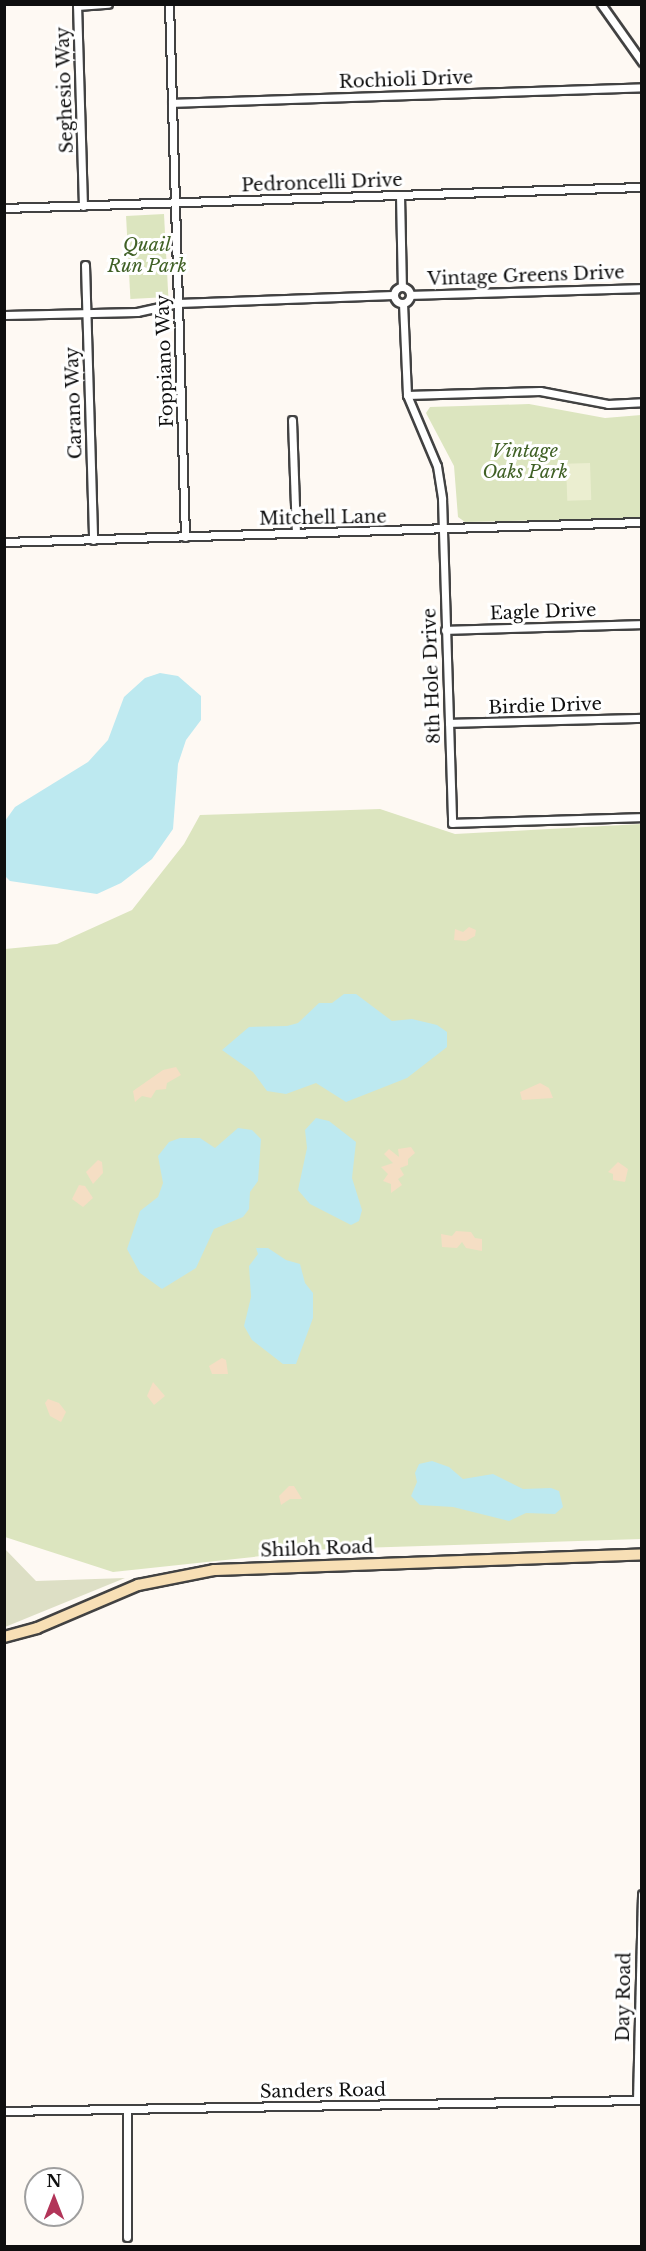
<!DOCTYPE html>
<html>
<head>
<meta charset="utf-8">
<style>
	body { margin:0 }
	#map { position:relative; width:646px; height:2251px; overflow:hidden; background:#fef9f3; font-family:"Libre Baskerville",serif }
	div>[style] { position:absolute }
	.green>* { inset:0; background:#dce5bf; transform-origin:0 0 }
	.sand>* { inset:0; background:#f5dec4 }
	.cemetery>* { inset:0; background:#dddfc5 }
	.pitch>* { inset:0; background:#ebeed0; transform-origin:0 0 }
	.water>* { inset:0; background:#bde9f0 }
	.roads { filter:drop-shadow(2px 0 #424242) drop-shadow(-2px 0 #424242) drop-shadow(0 2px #424242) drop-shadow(0 -2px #424242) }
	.minor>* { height:7px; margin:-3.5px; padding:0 3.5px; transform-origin:3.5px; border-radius:3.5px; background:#fff }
	.minor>.ring { margin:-3.5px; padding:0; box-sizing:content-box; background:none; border:7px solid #fff; border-radius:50% }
	.secondary>* { height:10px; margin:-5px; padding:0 5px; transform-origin:5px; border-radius:5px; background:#f7dfb5 }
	span { translate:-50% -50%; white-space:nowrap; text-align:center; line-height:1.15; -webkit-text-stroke:6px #fff; paint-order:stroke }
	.street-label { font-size:18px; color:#0f0f0f }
	.park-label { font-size:18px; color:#406126; font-style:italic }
	.frame { position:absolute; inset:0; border:6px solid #0f0f0f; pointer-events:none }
	.north { position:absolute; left:24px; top:2167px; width:60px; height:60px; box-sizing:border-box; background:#fff; border:2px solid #9f9f9f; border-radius:50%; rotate:0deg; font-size:16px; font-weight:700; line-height:24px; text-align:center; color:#0f0f0f }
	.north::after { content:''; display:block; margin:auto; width:21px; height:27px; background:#b23559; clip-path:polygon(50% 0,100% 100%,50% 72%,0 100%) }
</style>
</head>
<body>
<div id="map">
	<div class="green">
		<i style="left:164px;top:214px;width:83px;height:38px;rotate:87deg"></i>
		<i style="clip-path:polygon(529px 404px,605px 418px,641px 415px,641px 518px,465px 522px,458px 517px,454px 466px,426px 413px,430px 407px)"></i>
		<i style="clip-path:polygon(380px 809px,455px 834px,641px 824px,641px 1539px,327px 1549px,113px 1572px,5px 1537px,5px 949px,57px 944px,132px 910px,184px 844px,200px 815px)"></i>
	</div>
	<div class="sand">
		<i style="clip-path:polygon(469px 927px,476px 930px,475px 936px,466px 941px,454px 940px,455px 929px,463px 932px)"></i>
		<i style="clip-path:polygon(176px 1067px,181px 1075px,167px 1083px,166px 1089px,156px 1090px,151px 1098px,142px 1096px,135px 1102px,133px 1091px,163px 1070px)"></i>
		<i style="clip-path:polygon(540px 1083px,549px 1088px,553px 1098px,522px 1100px,520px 1092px)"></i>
		<i style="clip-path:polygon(411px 1147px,415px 1153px,408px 1159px,408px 1165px,400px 1168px,404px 1175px,398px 1179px,402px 1185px,391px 1193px,391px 1184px,383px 1181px,388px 1174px,381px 1167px,393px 1163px,384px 1154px,389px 1149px,399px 1157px,398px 1149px)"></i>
		<i style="clip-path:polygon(98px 1160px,102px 1162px,103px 1173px,93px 1184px,86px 1172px)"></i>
		<i style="clip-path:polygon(618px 1162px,628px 1169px,625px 1182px,613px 1180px,613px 1174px,608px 1172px)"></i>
		<i style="clip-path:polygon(79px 1185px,85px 1186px,93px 1198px,83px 1207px,72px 1199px)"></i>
		<i style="clip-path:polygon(456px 1231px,471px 1232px,475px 1238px,482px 1239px,482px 1251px,466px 1248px,462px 1242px,457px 1248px,442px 1247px,441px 1234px,452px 1236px)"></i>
		<i style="clip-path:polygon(222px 1358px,226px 1360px,228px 1374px,212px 1374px,209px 1366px)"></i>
		<i style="clip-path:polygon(153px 1382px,165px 1396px,154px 1405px,147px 1396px)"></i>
		<i style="clip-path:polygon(48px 1399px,59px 1403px,66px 1412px,61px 1422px,50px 1416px,45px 1403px)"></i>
		<i style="clip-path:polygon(289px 1486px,294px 1486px,302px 1499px,290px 1499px,281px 1505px,279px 1496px)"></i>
	</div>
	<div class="cemetery">
		<i style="clip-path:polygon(4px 1548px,36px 1581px,125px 1578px,5px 1627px)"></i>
	</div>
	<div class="pitch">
		<i style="left:590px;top:463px;width:37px;height:24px;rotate:88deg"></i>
	</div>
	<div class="water">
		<i style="clip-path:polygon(160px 673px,178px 676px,201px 696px,201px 720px,186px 740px,178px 764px,173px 829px,152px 859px,121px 883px,97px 894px,10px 881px,5px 876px,5px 821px,15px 807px,88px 762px,108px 740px,124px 697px,145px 678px)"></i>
		<i style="clip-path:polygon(344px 994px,356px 994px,392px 1021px,412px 1019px,437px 1025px,447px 1032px,447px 1047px,407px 1078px,346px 1102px,316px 1083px,286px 1094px,267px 1091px,253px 1072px,222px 1050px,249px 1027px,287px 1026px,298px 1023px,319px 1003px,332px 1003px)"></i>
		<i style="clip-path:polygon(316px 1118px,329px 1121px,356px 1142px,352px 1178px,362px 1210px,359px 1221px,351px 1225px,310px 1204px,298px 1190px,307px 1148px,305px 1130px)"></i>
		<i style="clip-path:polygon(238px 1128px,252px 1130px,261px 1139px,258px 1181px,250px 1192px,249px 1209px,243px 1217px,214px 1229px,196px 1268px,162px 1289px,140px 1273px,127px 1249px,140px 1211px,158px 1197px,163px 1183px,158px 1156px,169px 1142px,180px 1138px,200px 1138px,215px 1148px)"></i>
		<i style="clip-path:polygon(256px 1248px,268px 1248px,286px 1260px,300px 1264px,305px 1283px,313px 1293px,313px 1318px,296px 1364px,283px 1364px,252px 1340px,244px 1326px,251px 1297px,249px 1266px,258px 1254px)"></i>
		<i style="clip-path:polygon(432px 1461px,449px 1467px,463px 1479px,493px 1474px,523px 1489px,551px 1488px,559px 1491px,563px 1507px,555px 1514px,526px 1513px,509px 1521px,453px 1507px,420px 1505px,411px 1496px,417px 1482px,415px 1473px,419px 1464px)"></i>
	</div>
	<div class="roads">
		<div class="minor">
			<i style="left:169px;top:4px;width:533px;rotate:88.28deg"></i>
			<i style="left:601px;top:4px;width:71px;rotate:54.7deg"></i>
			<i style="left:172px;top:103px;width:470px;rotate:-1.9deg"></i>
			<i style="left:400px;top:195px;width:92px;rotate:88.8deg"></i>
			<i style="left:83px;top:206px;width:200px;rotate:-91.7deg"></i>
			<i style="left:77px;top:6px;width:31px;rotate:-4deg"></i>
			<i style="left:4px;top:208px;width:638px;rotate:-1.89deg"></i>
			<i style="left:85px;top:265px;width:275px;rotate:88.3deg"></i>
			<i class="ring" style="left:394px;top:287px;width:9px;height:9px"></i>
			<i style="left:411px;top:295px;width:231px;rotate:-1.7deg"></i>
			<i style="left:403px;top:303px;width:92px;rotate:87.5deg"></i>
			<i style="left:407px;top:395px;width:77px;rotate:67.1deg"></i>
			<i style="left:437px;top:466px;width:33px;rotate:81deg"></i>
			<i style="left:442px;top:499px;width:324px;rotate:88.2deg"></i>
			<i style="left:452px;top:823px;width:190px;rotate:-1.8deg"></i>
			<i style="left:5px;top:315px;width:132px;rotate:-1.3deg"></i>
			<i style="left:137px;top:312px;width:42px;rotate:-12.4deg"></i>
			<i style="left:178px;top:303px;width:215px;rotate:-2.1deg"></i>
			<i style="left:407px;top:395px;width:133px;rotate:-1.7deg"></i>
			<i style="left:540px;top:391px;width:69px;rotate:10.8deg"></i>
			<i style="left:608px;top:404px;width:34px;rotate:-3deg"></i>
			<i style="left:292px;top:420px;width:113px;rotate:88deg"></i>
			<i style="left:4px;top:542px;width:638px;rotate:-1.8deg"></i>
			<i style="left:445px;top:630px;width:197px;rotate:-1.7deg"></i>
			<i style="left:449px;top:723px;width:193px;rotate:-1.5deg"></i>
			<i style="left:637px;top:2100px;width:206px;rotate:-88.6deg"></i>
			<i style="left:127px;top:2110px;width:127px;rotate:90deg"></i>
			<i style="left:4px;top:2111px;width:638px;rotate:-0.99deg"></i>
		</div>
		<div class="secondary">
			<i style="left:4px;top:1637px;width:34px;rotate:-15deg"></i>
			<i style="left:37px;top:1628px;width:110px;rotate:-23.1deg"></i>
			<i style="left:138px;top:1585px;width:77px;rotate:-11.2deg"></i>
			<i style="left:214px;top:1570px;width:428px;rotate:-2.1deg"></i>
		</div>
	</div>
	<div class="street-label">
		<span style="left:406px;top:80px;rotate:-2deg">Rochioli Drive</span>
		<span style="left:65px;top:90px;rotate:-92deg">Seghesio Way</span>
		<span style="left:322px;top:183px;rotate:-2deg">Pedroncelli Drive</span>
		<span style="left:526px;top:276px;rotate:-2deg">Vintage Greens Drive</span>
		<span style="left:165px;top:361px;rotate:-92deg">Foppiano Way</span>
		<span style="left:74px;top:403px;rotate:-92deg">Carano Way</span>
		<span style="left:323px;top:518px;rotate:-1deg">Mitchell Lane</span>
		<span style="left:543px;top:612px;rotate:-2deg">Eagle Drive</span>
		<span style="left:432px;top:676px;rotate:-92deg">8th Hole Drive</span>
		<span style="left:545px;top:706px;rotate:-2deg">Birdie Drive</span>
		<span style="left:317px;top:1549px;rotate:-2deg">Shiloh Road</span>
		<span style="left:624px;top:1997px;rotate:-89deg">Day Road</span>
		<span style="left:323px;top:2091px;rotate:-1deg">Sanders Road</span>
	</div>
	<div class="park-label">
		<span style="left:147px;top:256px">Quail<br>Run Park</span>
		<span style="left:525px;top:462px">Vintage<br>Oaks Park</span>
	</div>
	<div class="frame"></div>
	<div class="north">N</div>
</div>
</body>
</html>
